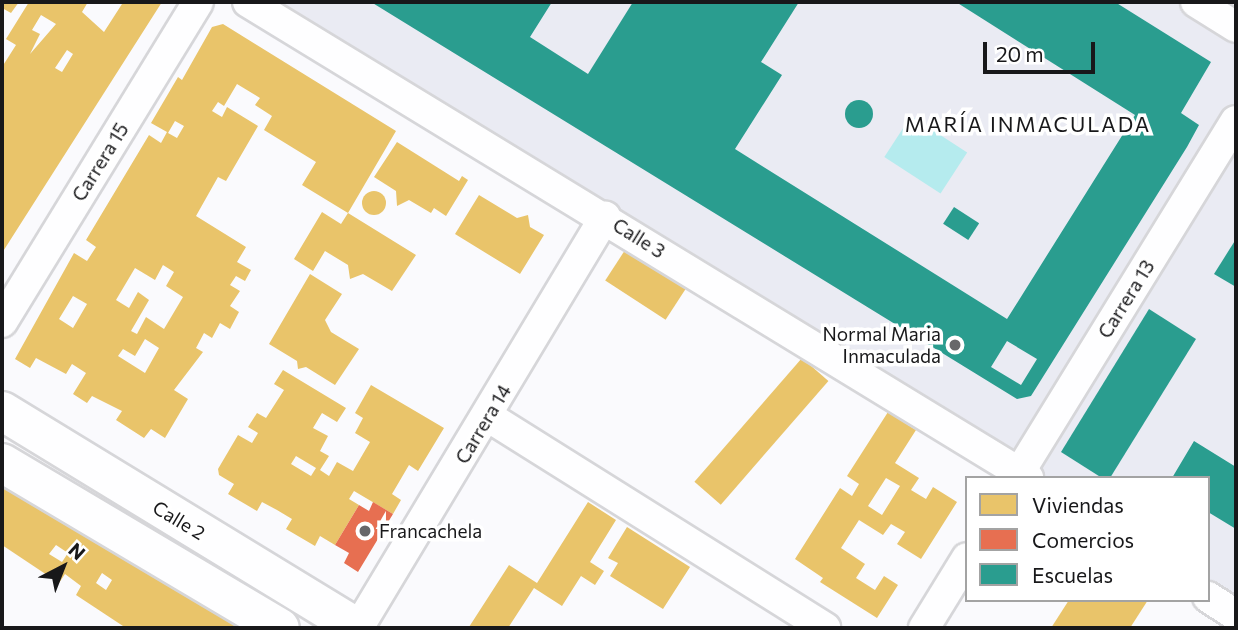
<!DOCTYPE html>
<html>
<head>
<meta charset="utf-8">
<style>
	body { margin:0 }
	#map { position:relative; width:1238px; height:630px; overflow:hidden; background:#fafafd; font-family:Commissioner,sans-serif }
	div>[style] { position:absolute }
	.built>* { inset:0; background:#eaebf3 }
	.water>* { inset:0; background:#b5ebee; transform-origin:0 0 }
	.homes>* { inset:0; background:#e9c46a; transform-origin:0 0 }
	.round { border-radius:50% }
	.shops>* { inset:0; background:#e76f51 }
	.schools>* { inset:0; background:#2a9d8f; transform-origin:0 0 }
	.roads { filter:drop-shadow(2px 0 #d6d6d9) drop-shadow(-2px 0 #d6d6d9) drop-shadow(0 2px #d6d6d9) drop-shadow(0 -2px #d6d6d9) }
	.minor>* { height:30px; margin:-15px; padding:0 15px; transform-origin:15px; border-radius:15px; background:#fefeff }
	.tertiary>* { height:38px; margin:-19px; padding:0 19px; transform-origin:19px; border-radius:19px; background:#fefeff }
	.dots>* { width:19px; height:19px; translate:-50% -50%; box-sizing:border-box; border:4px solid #fff; border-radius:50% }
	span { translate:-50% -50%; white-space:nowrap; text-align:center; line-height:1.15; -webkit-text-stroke:7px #fff; paint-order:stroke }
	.street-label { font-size:19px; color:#18181a }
	.poi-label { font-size:19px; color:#18181a }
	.right { translate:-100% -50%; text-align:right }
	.left { translate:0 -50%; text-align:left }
	.neighbourhood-label { font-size:21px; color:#18181a; letter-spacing:2px }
	.frame { position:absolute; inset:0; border:4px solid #18181a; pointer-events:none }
	.legend { position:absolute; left:965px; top:476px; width:245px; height:126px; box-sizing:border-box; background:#fff; border:2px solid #a3a3a3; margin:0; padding:9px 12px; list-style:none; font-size:21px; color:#18181a }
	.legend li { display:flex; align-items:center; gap:14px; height:35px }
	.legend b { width:35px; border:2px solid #a3a3a3 }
	.north { position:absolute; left:28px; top:532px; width:70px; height:70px; -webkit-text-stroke:5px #fff; paint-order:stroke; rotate:42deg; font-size:19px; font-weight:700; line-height:28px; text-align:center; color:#18181a }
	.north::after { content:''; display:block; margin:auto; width:24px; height:32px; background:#18181a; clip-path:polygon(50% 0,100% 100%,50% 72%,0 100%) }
	.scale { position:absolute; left:983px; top:42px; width:112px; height:32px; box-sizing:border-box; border:4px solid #18181a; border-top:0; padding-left:9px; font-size:21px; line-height:24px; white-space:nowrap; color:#18181a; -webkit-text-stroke:5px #fff; paint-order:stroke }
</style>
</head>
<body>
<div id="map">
	<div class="built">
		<i style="clip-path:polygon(248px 2px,1196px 2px,1236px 27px,1236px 615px,1208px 597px,1208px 478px,1028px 478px)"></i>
	</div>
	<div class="water">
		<i style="left:911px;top:116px;width:67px;height:49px;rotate:33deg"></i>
	</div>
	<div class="homes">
		<i style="clip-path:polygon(2px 2px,19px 2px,11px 13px,2px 8px)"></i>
		<i style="clip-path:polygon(evenodd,29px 2px,88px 2px,82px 12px,104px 32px,122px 4px,119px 2px,162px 2px,2px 253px,2px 67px,16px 45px,6px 39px,29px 2px,41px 15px,56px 24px,30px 54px,40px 34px,32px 30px,41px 15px,29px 2px,67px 50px,73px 54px,62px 72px,55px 68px,67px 50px)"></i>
		<i style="clip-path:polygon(evenodd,223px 24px,396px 131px,348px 213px,302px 185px,316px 162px,264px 130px,272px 116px,255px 105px,260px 98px,237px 84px,224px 106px,218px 102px,212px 111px,222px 117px,227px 107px,258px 126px,226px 181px,218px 177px,196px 216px,246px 247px,237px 262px,251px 270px,245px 281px,236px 276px,230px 285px,240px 291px,230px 306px,239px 312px,230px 329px,220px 323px,212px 338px,204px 333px,196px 348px,203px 352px,174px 390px,188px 399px,165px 438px,151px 429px,144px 438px,116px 420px,122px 411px,92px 396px,87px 403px,73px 394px,86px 373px,72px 364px,66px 374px,36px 358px,30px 368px,15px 359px,74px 253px,87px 261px,96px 247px,86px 240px,149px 135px,161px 143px,167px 132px,151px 123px,178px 77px,182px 80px,212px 27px,223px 24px,175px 121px,184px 126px,177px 138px,168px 133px,175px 121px,223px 24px,163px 265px,174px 272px,166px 286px,183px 297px,164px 329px,146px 317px,137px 334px,131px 331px,149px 300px,138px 292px,129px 308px,116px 300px,135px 268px,155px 280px,163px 265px,223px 24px,73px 296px,87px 304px,73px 328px,59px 319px,73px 296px,223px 24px,145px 339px,159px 348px,145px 373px,118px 356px,123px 349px,135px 356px,145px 339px)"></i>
		<i style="clip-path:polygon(397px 142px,459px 181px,462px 176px,468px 180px,446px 216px,434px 208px,431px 213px,409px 200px,397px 206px,396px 191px,374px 177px)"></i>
		<i class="round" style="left:362px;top:191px;width:24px;height:24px"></i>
		<i style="clip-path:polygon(479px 195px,517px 218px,528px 215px,530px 227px,544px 235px,520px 274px,455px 234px)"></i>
		<i style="clip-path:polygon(322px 212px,341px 224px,348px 213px,416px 255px,392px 291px,363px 274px,350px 279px,348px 265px,325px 251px,313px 271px,294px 259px)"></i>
		<i style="left:627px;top:247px;width:72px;height:40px;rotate:33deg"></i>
		<i style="clip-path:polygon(310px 274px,342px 294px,325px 320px,331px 332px,359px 349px,335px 385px,306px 367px,298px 369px,297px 361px,269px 344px)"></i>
		<i style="left:802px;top:358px;width:35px;height:164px;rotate:41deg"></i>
		<i style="clip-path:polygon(evenodd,283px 370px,346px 408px,337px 422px,322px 413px,313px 428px,328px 436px,320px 451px,329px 456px,320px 470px,329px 476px,337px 462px,353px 471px,370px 442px,355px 433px,363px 418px,355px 413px,371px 385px,444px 428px,418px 471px,409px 465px,392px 494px,401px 500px,393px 514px,354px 491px,349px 499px,359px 505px,335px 545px,320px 536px,315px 546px,286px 529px,292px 519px,277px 510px,262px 502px,257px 511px,228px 494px,234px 484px,219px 475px,218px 469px,238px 435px,252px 443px,258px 433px,248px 427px,257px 413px,266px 418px,284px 390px,274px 384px,283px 370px,296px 456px,316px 468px,311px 476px,291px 464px,296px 456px)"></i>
		<i style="clip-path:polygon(evenodd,888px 412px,916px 430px,895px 463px,919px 478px,911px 490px,926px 499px,933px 487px,957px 502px,921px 559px,897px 544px,905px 532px,891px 524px,883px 535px,859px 520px,841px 548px,865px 564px,856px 578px,875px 590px,884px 576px,898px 585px,877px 618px,820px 582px,823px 578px,795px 559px,840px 488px,852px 496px,859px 484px,847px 476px,888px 412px,886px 478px,900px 486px,882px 515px,868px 506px,886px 478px)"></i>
		<i style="clip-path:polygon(evenodd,2px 471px,257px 628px,126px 628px,76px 595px,81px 586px,65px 574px,59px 583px,2px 545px,2px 471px,56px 545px,68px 553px,62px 562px,49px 554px,56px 545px,2px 471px,102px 573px,112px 580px,106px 590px,96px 583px,102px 573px)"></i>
		<i style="clip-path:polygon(588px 502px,616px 520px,590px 562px,604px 571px,595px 585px,581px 576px,562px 606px,534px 588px,508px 628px,469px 627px,509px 565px,537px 583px)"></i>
		<i style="clip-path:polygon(627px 527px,690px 567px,663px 609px,610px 576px,618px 563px,608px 558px)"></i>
		<i style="clip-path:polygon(1069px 600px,1148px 600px,1130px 628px,1051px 628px)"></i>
	</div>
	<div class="shops">
		<i style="clip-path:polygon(373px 502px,393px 514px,358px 572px,344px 563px,349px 553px,335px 545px,359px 505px,369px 511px)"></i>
	</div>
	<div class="schools">
		<i style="clip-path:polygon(evenodd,371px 2px,552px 2px,530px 37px,588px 74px,633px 2px,799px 2px,761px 62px,782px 75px,735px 149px,1007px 319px,1135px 115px,956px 2px,1115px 2px,1211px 62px,1181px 113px,1199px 125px,1187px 147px,1031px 396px,1017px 399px,371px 2px,1007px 341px,1037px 359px,1021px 385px,991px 367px,1007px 341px)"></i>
		<i class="round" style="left:845px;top:100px;width:28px;height:28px"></i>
		<i style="left:954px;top:207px;width:30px;height:20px;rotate:33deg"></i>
		<i style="clip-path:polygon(1236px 239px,1236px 287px,1214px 274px)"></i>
		<i style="clip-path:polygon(1149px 309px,1196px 339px,1110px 478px,1102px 478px,1061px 452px)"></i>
		<i style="clip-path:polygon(1194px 441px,1236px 467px,1236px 529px,1208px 512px,1208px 478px,1172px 478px)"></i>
	</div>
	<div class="roads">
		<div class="minor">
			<i style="left:248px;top:2px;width:914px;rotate:31.39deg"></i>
			<i style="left:1196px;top:2px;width:47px;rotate:32deg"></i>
			<i style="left:2px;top:322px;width:375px;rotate:-58.5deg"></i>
			<i style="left:489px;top:417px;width:397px;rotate:32.1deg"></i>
			<i style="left:1016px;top:478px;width:419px;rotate:-58.4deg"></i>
			<i style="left:1208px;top:597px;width:33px;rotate:33deg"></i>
			<i style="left:358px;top:628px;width:480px;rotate:-59deg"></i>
			<i style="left:924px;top:628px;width:82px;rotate:-58.4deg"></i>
		</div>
		<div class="tertiary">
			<i style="left:2px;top:411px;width:416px;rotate:31.4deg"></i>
			<i style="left:2px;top:463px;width:323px;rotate:30.7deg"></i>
		</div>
	</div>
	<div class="dots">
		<i style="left:955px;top:345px;background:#676769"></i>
		<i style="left:365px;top:531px;background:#676769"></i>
	</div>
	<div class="street-label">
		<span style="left:100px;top:162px;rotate:-58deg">Carrera 15</span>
		<span style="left:639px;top:238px;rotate:32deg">Calle 3</span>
		<span style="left:1126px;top:299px;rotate:-58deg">Carrera 13</span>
		<span style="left:483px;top:424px;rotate:-59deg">Carrera 14</span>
		<span style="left:179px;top:520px;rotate:31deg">Calle 2</span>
	</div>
	<div class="poi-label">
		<span class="right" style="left:941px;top:345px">Normal Maria<br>Inmaculada</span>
		<span class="left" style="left:379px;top:531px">Francachela</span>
	</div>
	<div class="neighbourhood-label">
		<span style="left:1028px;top:124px">MARÍA INMACULADA</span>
	</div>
	<div class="frame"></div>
	<ul class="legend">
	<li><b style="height:19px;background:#e9c46a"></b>Viviendas</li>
	<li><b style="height:19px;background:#e76f51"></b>Comercios</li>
	<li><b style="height:19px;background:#2a9d8f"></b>Escuelas</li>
	</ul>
	<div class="north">N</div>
	<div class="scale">20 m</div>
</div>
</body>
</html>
